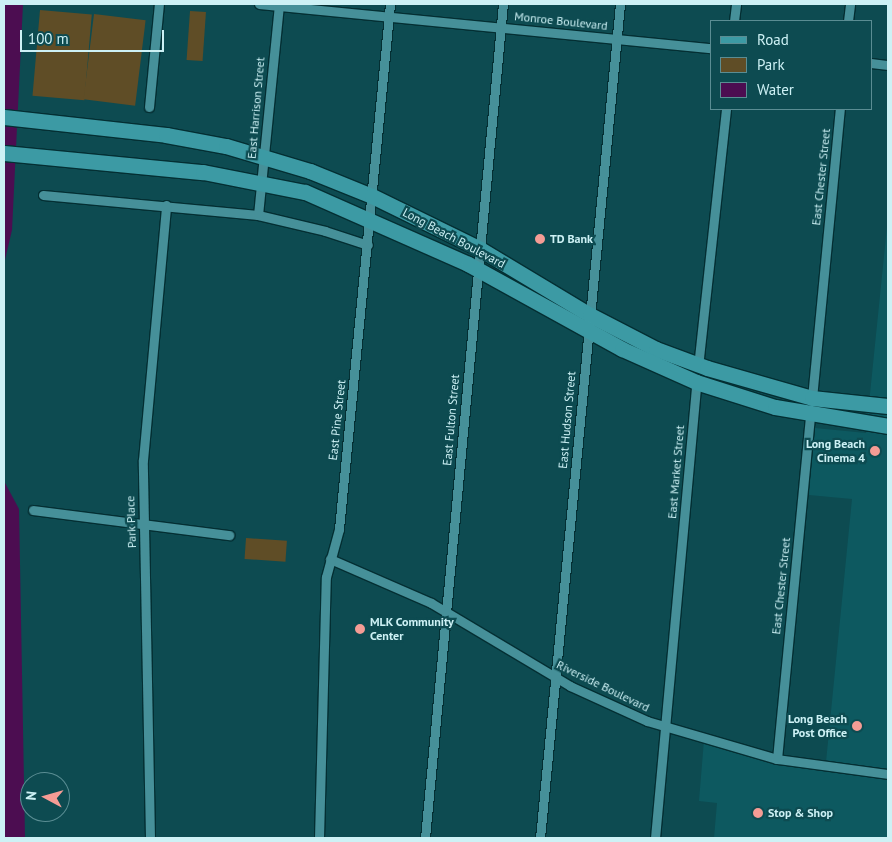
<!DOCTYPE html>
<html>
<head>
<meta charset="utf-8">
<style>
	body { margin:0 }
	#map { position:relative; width:892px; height:842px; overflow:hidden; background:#0d4b51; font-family:"PT Sans",sans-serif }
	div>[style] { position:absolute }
	.built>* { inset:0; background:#0d5960 }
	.green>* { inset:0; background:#5f4d26; transform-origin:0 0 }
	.water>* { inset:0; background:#4c0d51 }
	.roads { filter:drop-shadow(1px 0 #042f33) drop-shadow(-1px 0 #042f33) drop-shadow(0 1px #042f33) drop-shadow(0 -1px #042f33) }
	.minor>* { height:9px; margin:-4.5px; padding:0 4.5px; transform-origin:4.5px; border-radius:4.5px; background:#469099 }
	.primary>* { height:15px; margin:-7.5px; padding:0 7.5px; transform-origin:7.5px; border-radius:7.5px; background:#3c9aa4 }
	.dots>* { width:14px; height:14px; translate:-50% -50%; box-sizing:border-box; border:2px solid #0d4b51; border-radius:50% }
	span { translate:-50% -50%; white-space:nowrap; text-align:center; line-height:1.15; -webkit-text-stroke:4.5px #0d4b51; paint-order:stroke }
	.street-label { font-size:12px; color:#cdf1f5 }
	.poi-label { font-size:12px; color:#cdf1f5; font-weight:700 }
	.left { translate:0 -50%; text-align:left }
	.right { translate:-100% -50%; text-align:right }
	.frame { position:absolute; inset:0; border:5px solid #cdf1f5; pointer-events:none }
	.legend { position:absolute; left:710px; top:20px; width:162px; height:90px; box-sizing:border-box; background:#0d4b51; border:1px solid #5a8d93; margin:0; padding:6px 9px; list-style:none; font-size:15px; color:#cdf1f5 }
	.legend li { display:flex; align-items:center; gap:10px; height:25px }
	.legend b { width:25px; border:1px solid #5a8d93 }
	.north { position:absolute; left:20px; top:772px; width:50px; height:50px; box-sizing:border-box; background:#0d4b51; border:1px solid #5a8d93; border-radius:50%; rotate:276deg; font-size:14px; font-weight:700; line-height:20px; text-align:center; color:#cdf1f5 }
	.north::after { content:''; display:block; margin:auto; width:18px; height:22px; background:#f59c95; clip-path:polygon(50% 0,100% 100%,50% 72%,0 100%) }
	.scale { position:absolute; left:20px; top:30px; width:144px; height:22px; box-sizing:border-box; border:2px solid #cdf1f5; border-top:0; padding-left:6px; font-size:15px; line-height:18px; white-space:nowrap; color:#cdf1f5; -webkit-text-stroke:4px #0d4b51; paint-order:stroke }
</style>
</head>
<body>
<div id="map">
	<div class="built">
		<i style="clip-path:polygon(888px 217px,888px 838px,714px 838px,717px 803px,699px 801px,704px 740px,756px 755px,826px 762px,852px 499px,809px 495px,815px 428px,866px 433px)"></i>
	</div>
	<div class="green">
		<i style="left:40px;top:10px;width:52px;height:86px;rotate:5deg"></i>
		<i style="left:190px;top:11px;width:16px;height:49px;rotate:4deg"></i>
		<i style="left:94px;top:14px;width:52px;height:86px;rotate:7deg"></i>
		<i style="left:246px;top:538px;width:41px;height:21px;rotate:4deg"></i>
	</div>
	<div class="water">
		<i style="clip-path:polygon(4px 4px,23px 4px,12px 230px,4px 264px)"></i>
		<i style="clip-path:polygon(4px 481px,19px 509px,25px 838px,4px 838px)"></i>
	</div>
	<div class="roads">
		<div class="minor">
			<i style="left:259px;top:4px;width:454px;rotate:5.6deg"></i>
			<i style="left:734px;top:21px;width:17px;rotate:-83deg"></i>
			<i style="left:848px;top:21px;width:17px;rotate:-83deg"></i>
			<i style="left:871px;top:63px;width:17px;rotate:7deg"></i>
			<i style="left:149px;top:107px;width:103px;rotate:-84.5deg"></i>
			<i style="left:43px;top:195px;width:216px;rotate:5.3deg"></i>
			<i style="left:258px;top:215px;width:69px;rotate:13.4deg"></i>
			<i style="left:325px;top:231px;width:45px;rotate:18deg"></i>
			<i style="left:258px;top:215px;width:212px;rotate:-84.3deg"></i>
			<i style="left:698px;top:367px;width:260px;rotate:-83.8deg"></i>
			<i style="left:812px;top:398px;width:290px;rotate:-84.5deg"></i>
			<i style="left:33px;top:510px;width:198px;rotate:7.3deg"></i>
			<i style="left:330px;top:559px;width:110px;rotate:23.5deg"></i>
			<i style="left:431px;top:603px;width:162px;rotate:30.8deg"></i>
			<i style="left:570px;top:686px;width:85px;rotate:24.4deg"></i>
			<i style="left:647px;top:721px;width:135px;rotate:16.3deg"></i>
			<i style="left:777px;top:759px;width:112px;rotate:7.7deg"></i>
			<i style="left:777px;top:759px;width:346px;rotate:-84.5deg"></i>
			<i style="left:150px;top:838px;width:378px;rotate:-91.1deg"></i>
			<i style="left:143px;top:460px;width:256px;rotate:-84.8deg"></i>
			<i style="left:319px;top:838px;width:261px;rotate:-88.5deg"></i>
			<i style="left:326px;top:577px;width:50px;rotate:-74.8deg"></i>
			<i style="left:339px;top:529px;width:527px;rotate:-84.45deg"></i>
			<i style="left:425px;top:838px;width:838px;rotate:-84.66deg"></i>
			<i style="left:540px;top:838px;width:838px;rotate:-84.52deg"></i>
			<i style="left:655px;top:838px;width:460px;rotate:-84.8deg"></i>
		</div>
		<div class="primary">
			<i style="left:4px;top:117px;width:163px;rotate:6.3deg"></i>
			<i style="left:166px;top:135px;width:61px;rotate:10.4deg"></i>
			<i style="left:226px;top:146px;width:88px;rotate:16.6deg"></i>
			<i style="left:310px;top:171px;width:67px;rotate:22deg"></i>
			<i style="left:372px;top:196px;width:120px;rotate:26.1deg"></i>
			<i style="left:480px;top:249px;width:128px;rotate:31deg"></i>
			<i style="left:590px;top:315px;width:74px;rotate:27.3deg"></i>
			<i style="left:656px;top:349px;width:54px;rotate:20.4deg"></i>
			<i style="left:707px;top:368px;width:109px;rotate:15.9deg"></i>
			<i style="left:812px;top:398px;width:76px;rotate:6deg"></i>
			<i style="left:4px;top:153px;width:200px;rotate:5.5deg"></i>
			<i style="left:203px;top:172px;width:104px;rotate:11.1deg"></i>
			<i style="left:305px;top:192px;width:178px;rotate:23.8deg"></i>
			<i style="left:468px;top:264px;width:176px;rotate:28.9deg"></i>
			<i style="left:622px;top:349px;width:81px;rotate:24deg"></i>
			<i style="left:696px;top:382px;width:83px;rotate:17.6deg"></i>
			<i style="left:775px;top:407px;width:115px;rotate:9.5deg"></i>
		</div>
	</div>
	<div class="dots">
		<i style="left:540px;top:239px;background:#f59c95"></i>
		<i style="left:875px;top:451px;background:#f59c95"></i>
		<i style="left:360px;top:629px;background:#f59c95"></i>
		<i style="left:857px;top:726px;background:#f59c95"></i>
		<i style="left:758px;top:813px;background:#f59c95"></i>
	</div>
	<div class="street-label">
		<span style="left:561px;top:21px;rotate:6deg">Monroe Boulevard</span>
		<span style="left:256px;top:108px;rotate:-85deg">East Harrison Street</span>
		<span style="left:821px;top:177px;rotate:-84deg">East Chester Street</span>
		<span style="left:454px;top:238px;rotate:28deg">Long Beach Boulevard</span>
		<span style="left:337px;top:420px;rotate:-84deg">East Pine Street</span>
		<span style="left:451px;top:420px;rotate:-85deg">East Fulton Street</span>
		<span style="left:567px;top:420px;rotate:-85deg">East Hudson Street</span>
		<span style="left:676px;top:472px;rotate:-85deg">East Market Street</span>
		<span style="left:131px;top:522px;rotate:-92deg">Park Place</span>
		<span style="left:781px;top:586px;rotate:-84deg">East Chester Street</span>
		<span style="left:603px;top:686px;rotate:26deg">Riverside Boulevard</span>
	</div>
	<div class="poi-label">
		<span class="left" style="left:550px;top:239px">TD Bank</span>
		<span class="right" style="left:865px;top:451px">Long Beach<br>Cinema 4</span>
		<span class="left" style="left:370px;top:629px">MLK Community<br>Center</span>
		<span class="right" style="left:847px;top:726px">Long Beach<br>Post Office</span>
		<span class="left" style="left:768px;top:813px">Stop &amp; Shop</span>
	</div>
	<div class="frame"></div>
	<ul class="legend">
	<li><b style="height:6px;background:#3c9aa4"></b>Road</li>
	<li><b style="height:14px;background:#5f4d26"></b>Park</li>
	<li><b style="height:14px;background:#4c0d51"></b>Water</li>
	</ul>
	<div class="north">N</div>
	<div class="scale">100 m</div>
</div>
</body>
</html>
